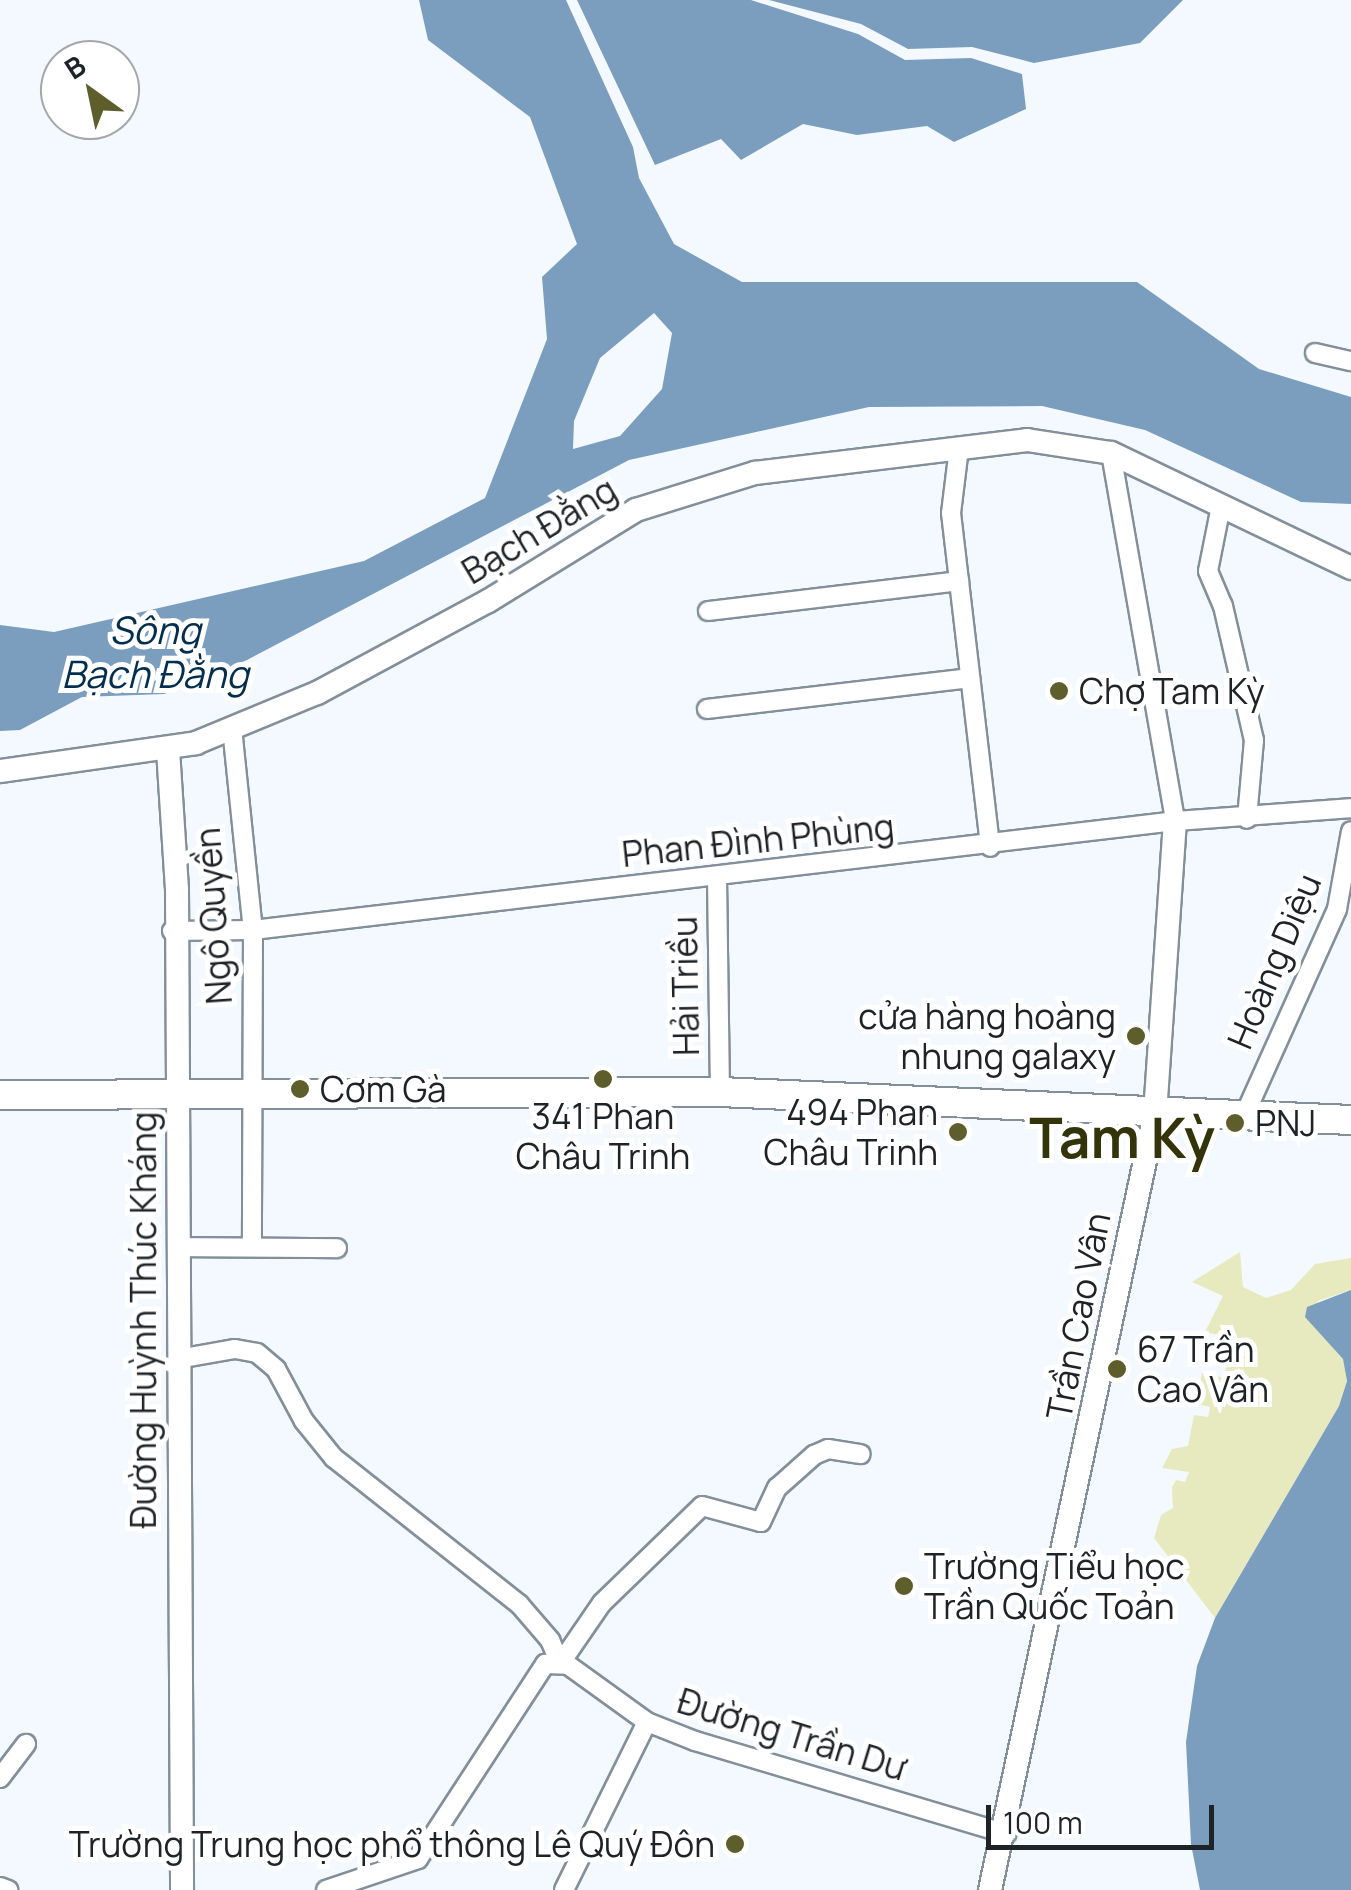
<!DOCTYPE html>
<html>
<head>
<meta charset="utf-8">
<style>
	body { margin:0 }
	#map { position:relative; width:1351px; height:1890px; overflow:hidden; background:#f3f9fe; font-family:Manrope,sans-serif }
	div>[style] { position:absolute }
	.green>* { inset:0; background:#e7eabf }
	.water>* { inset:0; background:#7b9ebf }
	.roads { filter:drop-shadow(2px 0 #838f9a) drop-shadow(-2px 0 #838f9a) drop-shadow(0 2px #838f9a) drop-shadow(0 -2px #838f9a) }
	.minor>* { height:18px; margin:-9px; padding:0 9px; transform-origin:9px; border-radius:9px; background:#fff }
	.tertiary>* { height:22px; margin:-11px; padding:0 11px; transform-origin:11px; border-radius:11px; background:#fff }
	.primary>* { height:28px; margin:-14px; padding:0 14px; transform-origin:14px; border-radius:14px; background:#fff }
	.dots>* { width:28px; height:28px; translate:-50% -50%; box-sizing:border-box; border:5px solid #fff; border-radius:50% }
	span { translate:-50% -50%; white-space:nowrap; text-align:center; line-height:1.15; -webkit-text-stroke:10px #fff; paint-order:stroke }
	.street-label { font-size:35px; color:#1e2327 }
	.poi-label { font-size:35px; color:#1e2327 }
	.left { translate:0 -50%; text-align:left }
	.right { translate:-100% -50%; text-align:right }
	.water-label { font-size:38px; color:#032e4e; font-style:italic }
	.town-label { font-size:55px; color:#34340a; font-weight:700 }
	.north { position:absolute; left:40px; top:40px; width:100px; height:100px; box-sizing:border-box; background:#fff; border:2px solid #a5a7a9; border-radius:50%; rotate:327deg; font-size:28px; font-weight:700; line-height:40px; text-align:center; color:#1e2327 }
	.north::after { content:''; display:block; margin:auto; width:35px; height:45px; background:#5d5e2b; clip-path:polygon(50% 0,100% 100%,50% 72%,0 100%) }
	.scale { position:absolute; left:986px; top:1805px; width:228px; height:45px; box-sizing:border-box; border:5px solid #1e2327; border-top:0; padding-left:12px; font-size:30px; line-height:35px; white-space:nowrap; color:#1e2327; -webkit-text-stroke:8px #fff; paint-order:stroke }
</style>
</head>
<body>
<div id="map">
	<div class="green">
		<i style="clip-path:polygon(1240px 1252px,1243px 1287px,1266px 1298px,1291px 1290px,1315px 1264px,1351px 1258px,1351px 1290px,1318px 1301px,1313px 1325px,1343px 1359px,1347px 1380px,1339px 1406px,1215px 1618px,1154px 1538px,1161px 1515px,1173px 1508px,1172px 1487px,1176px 1480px,1185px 1482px,1189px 1472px,1162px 1468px,1172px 1449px,1188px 1446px,1194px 1415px,1208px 1417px,1210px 1407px,1197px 1404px,1202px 1372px,1223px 1378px,1227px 1366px,1196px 1357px,1201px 1344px,1217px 1344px,1219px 1335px,1205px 1332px,1223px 1296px,1192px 1282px)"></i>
	</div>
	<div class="water">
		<i style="clip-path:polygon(evenodd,419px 0,566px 0,633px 147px,639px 178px,674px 244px,742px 282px,1137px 282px,1259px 369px,1351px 397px,1351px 504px,1301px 502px,1145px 430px,1042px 406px,869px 407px,629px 460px,247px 660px,164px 694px,82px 697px,20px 730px,0 731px,0 625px,54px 632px,364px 561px,485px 498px,547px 339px,542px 277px,577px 244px,530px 117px,428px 40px,419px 0,654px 313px,672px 333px,662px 389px,620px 436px,573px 449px,574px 421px,600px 358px,654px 313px)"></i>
		<i style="clip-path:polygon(577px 0,751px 0,858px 34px,905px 60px,971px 58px,1022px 74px,1026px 109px,954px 142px,927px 126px,857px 135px,803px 124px,741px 160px,721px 139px,655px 165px)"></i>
		<i style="clip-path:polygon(769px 0,1183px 0,1140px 43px,1034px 63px,972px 47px,908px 49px,861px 24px)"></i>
		<i style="clip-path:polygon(1351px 1290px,1351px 1890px,1200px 1890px,1191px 1844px,1186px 1742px,1197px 1666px,1215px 1618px,1339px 1406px,1347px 1381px,1343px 1359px,1305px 1317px,1307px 1307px)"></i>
	</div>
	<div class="roads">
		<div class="minor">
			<i style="left:1315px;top:353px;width:37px;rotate:13deg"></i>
			<i style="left:959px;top:448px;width:65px;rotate:97deg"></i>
			<i style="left:951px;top:513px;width:336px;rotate:83.3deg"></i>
			<i style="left:1111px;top:453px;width:374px;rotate:80.1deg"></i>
			<i style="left:1221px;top:506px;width:66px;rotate:101.3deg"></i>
			<i style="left:1208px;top:571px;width:38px;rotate:67deg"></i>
			<i style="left:1223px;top:606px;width:138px;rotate:77deg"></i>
			<i style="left:1254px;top:740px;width:79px;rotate:95.1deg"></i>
			<i style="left:708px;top:611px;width:253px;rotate:-6.8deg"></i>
			<i style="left:707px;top:709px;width:265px;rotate:-6.7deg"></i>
			<i style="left:232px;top:728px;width:203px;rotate:84.1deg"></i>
			<i style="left:253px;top:930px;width:316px;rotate:90.2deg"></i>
			<i style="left:717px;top:878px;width:214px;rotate:89.2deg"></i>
			<i style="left:172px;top:931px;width:81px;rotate:-0.7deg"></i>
			<i style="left:253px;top:930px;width:928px;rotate:-6.74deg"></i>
			<i style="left:1175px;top:821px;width:176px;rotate:-4.2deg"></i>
			<i style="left:1245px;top:1114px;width:225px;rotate:-65.8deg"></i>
			<i style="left:1337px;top:909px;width:79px;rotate:-79.8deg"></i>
			<i style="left:177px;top:1247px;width:160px;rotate:0.4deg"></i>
			<i style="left:178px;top:1359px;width:58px;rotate:-10deg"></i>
			<i style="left:235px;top:1349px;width:22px;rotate:10deg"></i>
			<i style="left:257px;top:1353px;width:25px;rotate:40deg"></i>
			<i style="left:276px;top:1369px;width:59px;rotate:61.7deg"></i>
			<i style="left:304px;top:1421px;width:48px;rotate:51deg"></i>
			<i style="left:334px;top:1458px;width:236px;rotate:38.3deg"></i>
			<i style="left:519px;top:1604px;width:48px;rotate:49.3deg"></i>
			<i style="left:550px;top:1640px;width:26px;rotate:67deg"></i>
			<i style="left:560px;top:1664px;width:74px;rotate:-55.5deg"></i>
			<i style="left:602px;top:1603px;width:139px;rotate:-44.1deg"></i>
			<i style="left:702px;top:1506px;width:61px;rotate:15.2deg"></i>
			<i style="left:761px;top:1522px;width:38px;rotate:-65deg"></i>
			<i style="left:777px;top:1488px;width:50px;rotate:-41.7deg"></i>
			<i style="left:814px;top:1455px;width:15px;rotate:-23deg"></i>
			<i style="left:828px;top:1449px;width:33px;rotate:9deg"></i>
			<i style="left:0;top:1778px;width:43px;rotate:-52.6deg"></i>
			<i style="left:0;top:1887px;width:9px;rotate:21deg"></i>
			<i style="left:326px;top:1890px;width:97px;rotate:-18.6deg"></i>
			<i style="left:418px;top:1859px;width:233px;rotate:-56.9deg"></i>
			<i style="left:545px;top:1664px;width:23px;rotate:2deg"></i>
			<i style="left:568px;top:1665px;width:97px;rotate:35.8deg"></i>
			<i style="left:647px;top:1722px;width:52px;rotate:21.6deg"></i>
			<i style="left:695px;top:1741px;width:325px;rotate:16.6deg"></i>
			<i style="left:564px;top:1890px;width:187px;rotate:-63.7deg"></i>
		</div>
		<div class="tertiary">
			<i style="left:168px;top:750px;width:140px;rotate:86.3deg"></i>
			<i style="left:177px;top:890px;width:1000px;rotate:89.71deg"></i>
			<i style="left:0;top:771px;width:198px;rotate:-8.1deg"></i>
			<i style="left:196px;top:743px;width:131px;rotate:-22.5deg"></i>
			<i style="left:317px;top:693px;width:194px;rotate:-28.3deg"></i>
			<i style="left:488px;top:601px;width:174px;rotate:-31.6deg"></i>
			<i style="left:636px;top:510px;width:125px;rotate:-17.3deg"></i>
			<i style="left:755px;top:473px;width:274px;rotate:-6.9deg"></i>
			<i style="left:1027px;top:440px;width:85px;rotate:8.8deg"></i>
			<i style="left:1111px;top:453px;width:266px;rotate:25.6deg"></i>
			<i style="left:990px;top:1890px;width:793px;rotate:-78deg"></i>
			<i style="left:1155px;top:1114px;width:294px;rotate:-86.1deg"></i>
		</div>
		<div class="primary">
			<i style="left:0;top:1095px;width:720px;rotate:-0.24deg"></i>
			<i style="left:720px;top:1092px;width:632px;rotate:2.54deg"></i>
		</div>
	</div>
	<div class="dots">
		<i style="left:1059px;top:691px;background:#5d5e2b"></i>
		<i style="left:1136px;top:1036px;background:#5d5e2b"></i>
		<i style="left:603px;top:1079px;background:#5d5e2b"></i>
		<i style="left:300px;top:1089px;background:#5d5e2b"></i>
		<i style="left:1235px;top:1123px;background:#5d5e2b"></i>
		<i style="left:958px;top:1132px;background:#5d5e2b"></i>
		<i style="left:1117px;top:1369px;background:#5d5e2b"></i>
		<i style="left:904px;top:1586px;background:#5d5e2b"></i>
		<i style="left:735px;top:1844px;background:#5d5e2b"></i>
	</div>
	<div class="street-label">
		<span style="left:539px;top:530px;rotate:-31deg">Bạch Đằng</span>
		<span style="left:758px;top:840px;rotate:-6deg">Phan Đình Phùng</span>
		<span style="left:213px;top:916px;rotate:-94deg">Ngô Quyền</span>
		<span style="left:1274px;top:961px;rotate:-67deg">Hoàng Diệu</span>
		<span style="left:685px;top:986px;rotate:-91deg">Hải Triều</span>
		<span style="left:1078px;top:1316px;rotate:-79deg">Trần Cao Vân</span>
		<span style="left:143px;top:1320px;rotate:-90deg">Đường Huỳnh Thúc Kháng</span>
		<span style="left:792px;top:1734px;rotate:17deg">Đường Trần Dư</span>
	</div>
	<div class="poi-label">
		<span class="left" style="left:1079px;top:691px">Chợ Tam Kỳ</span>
		<span class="right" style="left:1116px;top:1036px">cửa hàng hoàng<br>nhung galaxy</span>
		<span class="left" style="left:320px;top:1089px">Cơm Gà</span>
		<span class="right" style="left:938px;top:1132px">494 Phan<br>Châu Trinh</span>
		<span style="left:603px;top:1136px">341 Phan<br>Châu Trinh</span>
		<span class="left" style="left:1255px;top:1123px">PNJ</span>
		<span class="left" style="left:1137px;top:1369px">67 Trần<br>Cao Vân</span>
		<span class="left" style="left:924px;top:1586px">Trường Tiểu học<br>Trần Quốc Toản</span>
		<span class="right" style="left:715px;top:1844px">Trường Trung học phổ thông Lê Quý Đôn</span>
	</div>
	<div class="water-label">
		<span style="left:155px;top:652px">Sông<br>Bạch Đằng</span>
	</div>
	<div class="town-label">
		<span style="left:1122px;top:1138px">Tam Kỳ</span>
	</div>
	<div class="north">B</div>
	<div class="scale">100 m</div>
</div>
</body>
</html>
